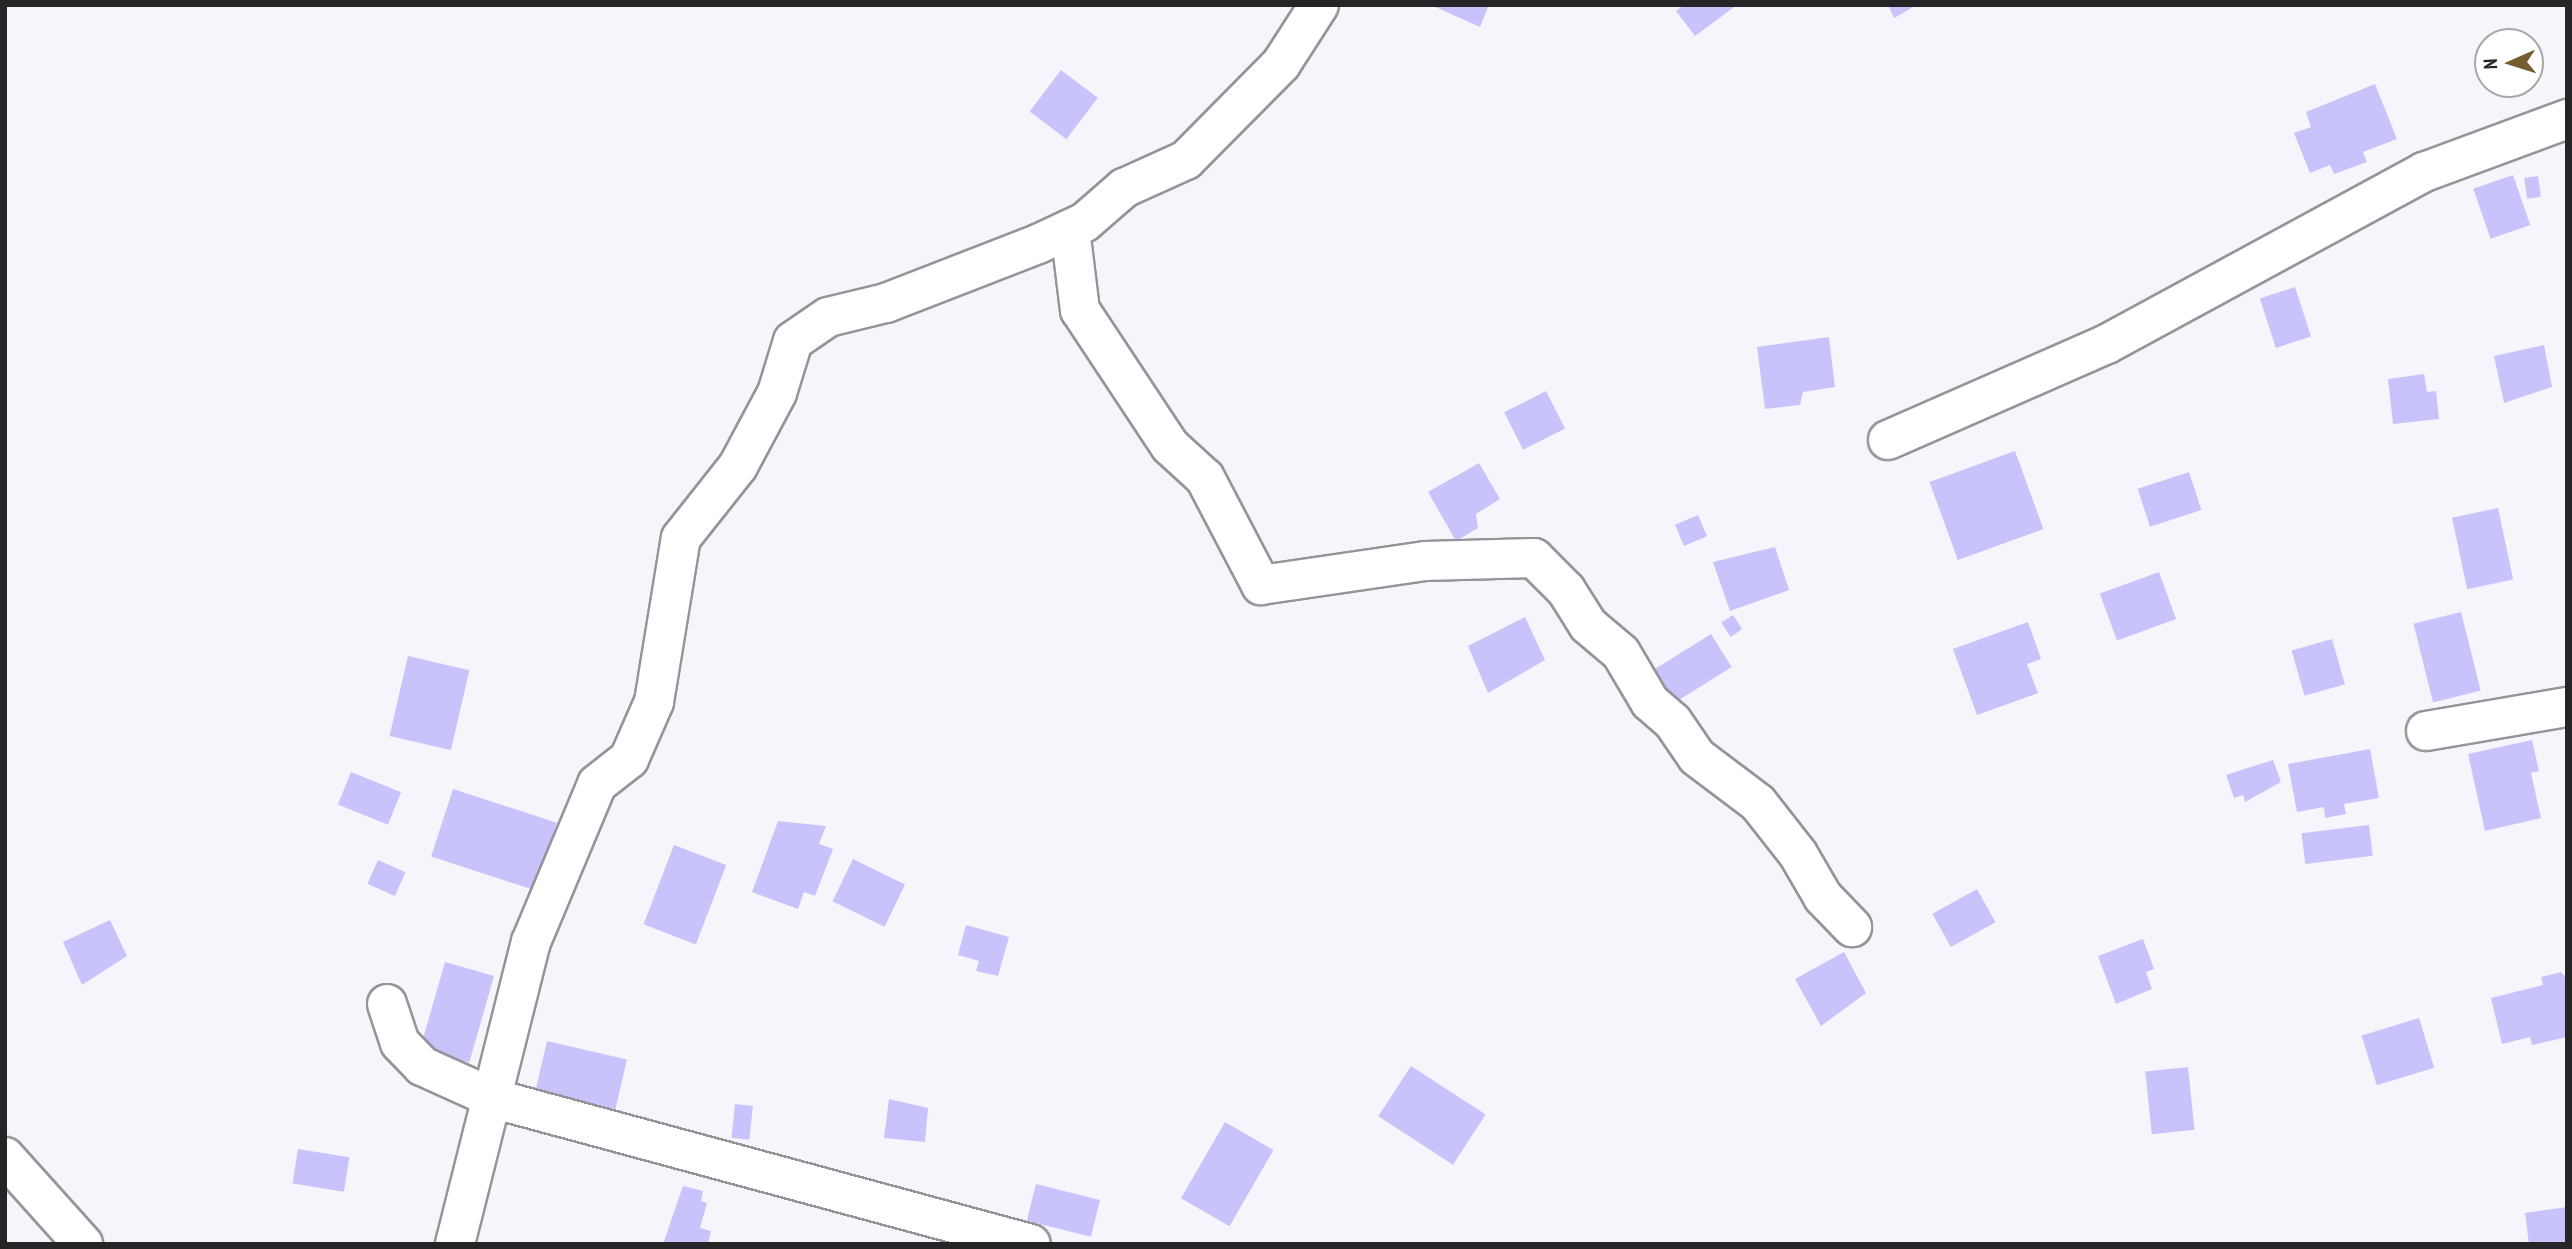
<!DOCTYPE html>
<html>
<head>
<meta charset="utf-8">
<style>
	body { margin:0 }
	#map { position:relative; width:2572px; height:1249px; overflow:hidden; background:#f6f5fc; font-family:"PT Sans Narrow",sans-serif }
	div>[style] { position:absolute }
	.building>* { inset:0; background:#c9c3fc; transform-origin:0 0 }
	.roads { filter:drop-shadow(2px 0 #94949a) drop-shadow(-2px 0 #94949a) drop-shadow(0 2px #94949a) drop-shadow(0 -2px #94949a) }
	.minor>* { height:38px; margin:-19px; padding:0 19px; transform-origin:19px; border-radius:19px; background:#fff }
	span { translate:-50% -50%; white-space:nowrap; text-align:center; line-height:1.15; -webkit-text-stroke:5px #fff; paint-order:stroke }
	.frame { position:absolute; inset:0; border:7px solid #252528; pointer-events:none }
	.north { position:absolute; left:2474px; top:28px; width:70px; height:70px; box-sizing:border-box; background:#fff; border:2px solid #a8a8a9; border-radius:50%; rotate:267deg; font-size:19px; font-weight:700; line-height:28px; text-align:center; color:#252528 }
	.north::after { content:''; display:block; margin:auto; width:24px; height:32px; background:#755e2e; clip-path:polygon(50% 0,100% 100%,50% 72%,0 100%) }
</style>
</head>
<body>
<div id="map">
	<div class="building">
		<i style="clip-path:polygon(1431px 5px,1489px 5px,1480px 27px)"></i>
		<i style="clip-path:polygon(1684px 5px,1737px 5px,1695px 36px,1676px 11px)"></i>
		<i style="clip-path:polygon(1888px 5px,1917px 5px,1894px 18px)"></i>
		<i style="left:1061px;top:70px;width:46px;height:52px;rotate:37deg"></i>
		<i style="clip-path:polygon(2375px 84px,2397px 139px,2363px 152px,2367px 162px,2334px 174px,2330px 165px,2310px 173px,2294px 133px,2311px 127px,2306px 112px)"></i>
		<i style="left:2513px;top:175px;width:53px;height:42px;rotate:71deg"></i>
		<i style="left:2538px;top:176px;width:21px;height:14px;rotate:82deg"></i>
		<i style="left:2295px;top:287px;width:52px;height:37px;rotate:72deg"></i>
		<i style="clip-path:polygon(1829px 337px,1835px 387px,1803px 392px,1800px 405px,1765px 409px,1757px 347px)"></i>
		<i style="clip-path:polygon(2544px 345px,2552px 387px,2504px 403px,2494px 356px)"></i>
		<i style="clip-path:polygon(2424px 374px,2427px 392px,2436px 391px,2439px 419px,2393px 424px,2388px 379px)"></i>
		<i style="left:1546px;top:391px;width:42px;height:47px;rotate:63deg"></i>
		<i style="left:2015px;top:451px;width:83px;height:91px;rotate:70deg"></i>
		<i style="clip-path:polygon(1479px 463px,1500px 499px,1476px 514px,1478px 528px,1456px 541px,1428px 492px)"></i>
		<i style="left:2189px;top:472px;width:40px;height:54px;rotate:72deg"></i>
		<i style="left:2498px;top:508px;width:73px;height:47px;rotate:78deg"></i>
		<i style="left:1698px;top:515px;width:23px;height:25px;rotate:67deg"></i>
		<i style="clip-path:polygon(1775px 547px,1789px 590px,1730px 611px,1713px 562px)"></i>
		<i style="left:2159px;top:572px;width:50px;height:63px;rotate:70deg"></i>
		<i style="left:2461px;top:612px;width:81px;height:49px;rotate:76deg"></i>
		<i style="left:1733px;top:615px;width:17px;height:14px;rotate:57deg"></i>
		<i style="clip-path:polygon(1525px 617px,1545px 660px,1488px 693px,1468px 646px)"></i>
		<i style="clip-path:polygon(2028px 622px,2041px 659px,2027px 664px,2038px 693px,1977px 715px,1953px 649px)"></i>
		<i style="left:1711px;top:634px;width:39px;height:67px;rotate:58deg"></i>
		<i style="left:2332px;top:639px;width:47px;height:42px;rotate:74deg"></i>
		<i style="left:408px;top:656px;width:63px;height:82px;rotate:13deg"></i>
		<i style="clip-path:polygon(2532px 740px,2539px 771px,2531px 773px,2541px 818px,2485px 831px,2468px 754px)"></i>
		<i style="clip-path:polygon(2370px 749px,2379px 798px,2344px 804px,2346px 814px,2325px 818px,2324px 807px,2297px 812px,2288px 764px)"></i>
		<i style="clip-path:polygon(2273px 760px,2281px 782px,2245px 802px,2243px 795px,2234px 798px,2226px 775px)"></i>
		<i style="left:351px;top:772px;width:54px;height:35px;rotate:22deg"></i>
		<i style="left:453px;top:789px;width:109px;height:71px;rotate:18deg"></i>
		<i style="clip-path:polygon(778px 821px,826px 826px,819px 844px,833px 849px,815px 896px,804px 892px,798px 909px,752px 892px)"></i>
		<i style="left:2369px;top:825px;width:31px;height:68px;rotate:83deg"></i>
		<i style="left:674px;top:845px;width:56px;height:85px;rotate:21deg"></i>
		<i style="left:853px;top:859px;width:58px;height:47px;rotate:26deg"></i>
		<i style="left:378px;top:860px;width:30px;height:26px;rotate:24deg"></i>
		<i style="left:1977px;top:889px;width:38px;height:51px;rotate:61deg"></i>
		<i style="clip-path:polygon(110px 920px,127px 956px,82px 985px,63px 942px)"></i>
		<i style="clip-path:polygon(966px 925px,1009px 937px,998px 976px,976px 971px,979px 961px,958px 955px)"></i>
		<i style="clip-path:polygon(2143px 939px,2154px 969px,2146px 972px,2152px 989px,2116px 1004px,2098px 956px)"></i>
		<i style="clip-path:polygon(1844px 952px,1866px 993px,1821px 1026px,1795px 979px)"></i>
		<i style="left:445px;top:962px;width:51px;height:90px;rotate:16deg"></i>
		<i style="clip-path:polygon(2561px 972px,2567px 979px,2567px 1037px,2532px 1045px,2530px 1037px,2502px 1044px,2491px 998px,2543px 985px,2541px 977px)"></i>
		<i style="left:2419px;top:1018px;width:52px;height:60px;rotate:73deg"></i>
		<i style="left:547px;top:1041px;width:82px;height:51px;rotate:13deg"></i>
		<i style="left:1411px;top:1066px;width:89px;height:60px;rotate:33deg"></i>
		<i style="left:2188px;top:1067px;width:63px;height:43px;rotate:84deg"></i>
		<i style="clip-path:polygon(889px 1099px,928px 1108px,925px 1142px,884px 1138px)"></i>
		<i style="left:735px;top:1104px;width:18px;height:34px;rotate:6deg"></i>
		<i style="left:1225px;top:1122px;width:56px;height:88px;rotate:30deg"></i>
		<i style="left:298px;top:1149px;width:52px;height:35px;rotate:9deg"></i>
		<i style="left:1036px;top:1184px;width:66px;height:38px;rotate:14deg"></i>
		<i style="clip-path:polygon(683px 1186px,703px 1191px,701px 1201px,707px 1203px,700px 1228px,711px 1231px,708px 1244px,663px 1244px)"></i>
		<i style="clip-path:polygon(2567px 1207px,2567px 1244px,2529px 1244px,2525px 1213px)"></i>
	</div>
	<div class="roads">
		<div class="minor">
			<i style="left:1070px;top:229px;width:82px;rotate:83deg"></i>
			<i style="left:1080px;top:310px;width:163px;rotate:56.5deg"></i>
			<i style="left:1170px;top:446px;width:47px;rotate:42.4deg"></i>
			<i style="left:1205px;top:478px;width:121px;rotate:62.4deg"></i>
			<i style="left:1261px;top:585px;width:166px;rotate:-8.3deg"></i>
			<i style="left:1425px;top:561px;width:109px;rotate:-1.6deg"></i>
			<i style="left:1534px;top:558px;width:45px;rotate:45deg"></i>
			<i style="left:1566px;top:590px;width:41px;rotate:57.8deg"></i>
			<i style="left:1588px;top:625px;width:43px;rotate:40.3deg"></i>
			<i style="left:1621px;top:653px;width:57px;rotate:59.4deg"></i>
			<i style="left:1650px;top:702px;width:30px;rotate:41deg"></i>
			<i style="left:1673px;top:722px;width:42px;rotate:55.6deg"></i>
			<i style="left:1697px;top:757px;width:76px;rotate:37deg"></i>
			<i style="left:1758px;top:803px;width:65px;rotate:51.9deg"></i>
			<i style="left:1798px;top:854px;width:50px;rotate:59.8deg"></i>
			<i style="left:1823px;top:897px;width:42px;rotate:46deg"></i>
			<i style="left:1888px;top:440px;width:239px;rotate:-23.7deg"></i>
			<i style="left:2107px;top:344px;width:361px;rotate:-28.5deg"></i>
			<i style="left:2424px;top:172px;width:153px;rotate:-20.3deg"></i>
			<i style="left:2426px;top:731px;width:143px;rotate:-9.7deg"></i>
			<i style="left:387px;top:1004px;width:41px;rotate:71.6deg"></i>
			<i style="left:400px;top:1043px;width:32px;rotate:46deg"></i>
			<i style="left:422px;top:1066px;width:80px;rotate:24.3deg"></i>
			<i style="left:495px;top:1099px;width:555px;rotate:15.14deg"></i>
			<i style="left:5px;top:1157px;width:117px;rotate:48.1deg"></i>
			<i style="left:455px;top:1244px;width:311px;rotate:-75.9deg"></i>
			<i style="left:531px;top:942px;width:171px;rotate:-67.3deg"></i>
			<i style="left:597px;top:784px;width:41px;rotate:-38deg"></i>
			<i style="left:629px;top:759px;width:62px;rotate:-66.3deg"></i>
			<i style="left:654px;top:702px;width:166px;rotate:-80.7deg"></i>
			<i style="left:681px;top:538px;width:92px;rotate:-51.6deg"></i>
			<i style="left:738px;top:466px;width:83px;rotate:-61.9deg"></i>
			<i style="left:777px;top:393px;width:54px;rotate:-72.9deg"></i>
			<i style="left:793px;top:341px;width:42px;rotate:-34.4deg"></i>
			<i style="left:828px;top:317px;width:60px;rotate:-13.6deg"></i>
			<i style="left:886px;top:303px;width:163px;rotate:-21.2deg"></i>
			<i style="left:1038px;top:244px;width:52px;rotate:-25.1deg"></i>
			<i style="left:1085px;top:222px;width:52px;rotate:-41.1deg"></i>
			<i style="left:1124px;top:188px;width:68px;rotate:-24.3deg"></i>
			<i style="left:1186px;top:160px;width:135px;rotate:-45.3deg"></i>
			<i style="left:1281px;top:64px;width:70px;rotate:-57.2deg"></i>
		</div>
	</div>
	<div class="frame"></div>
	<div class="north">N</div>
</div>
</body>
</html>
